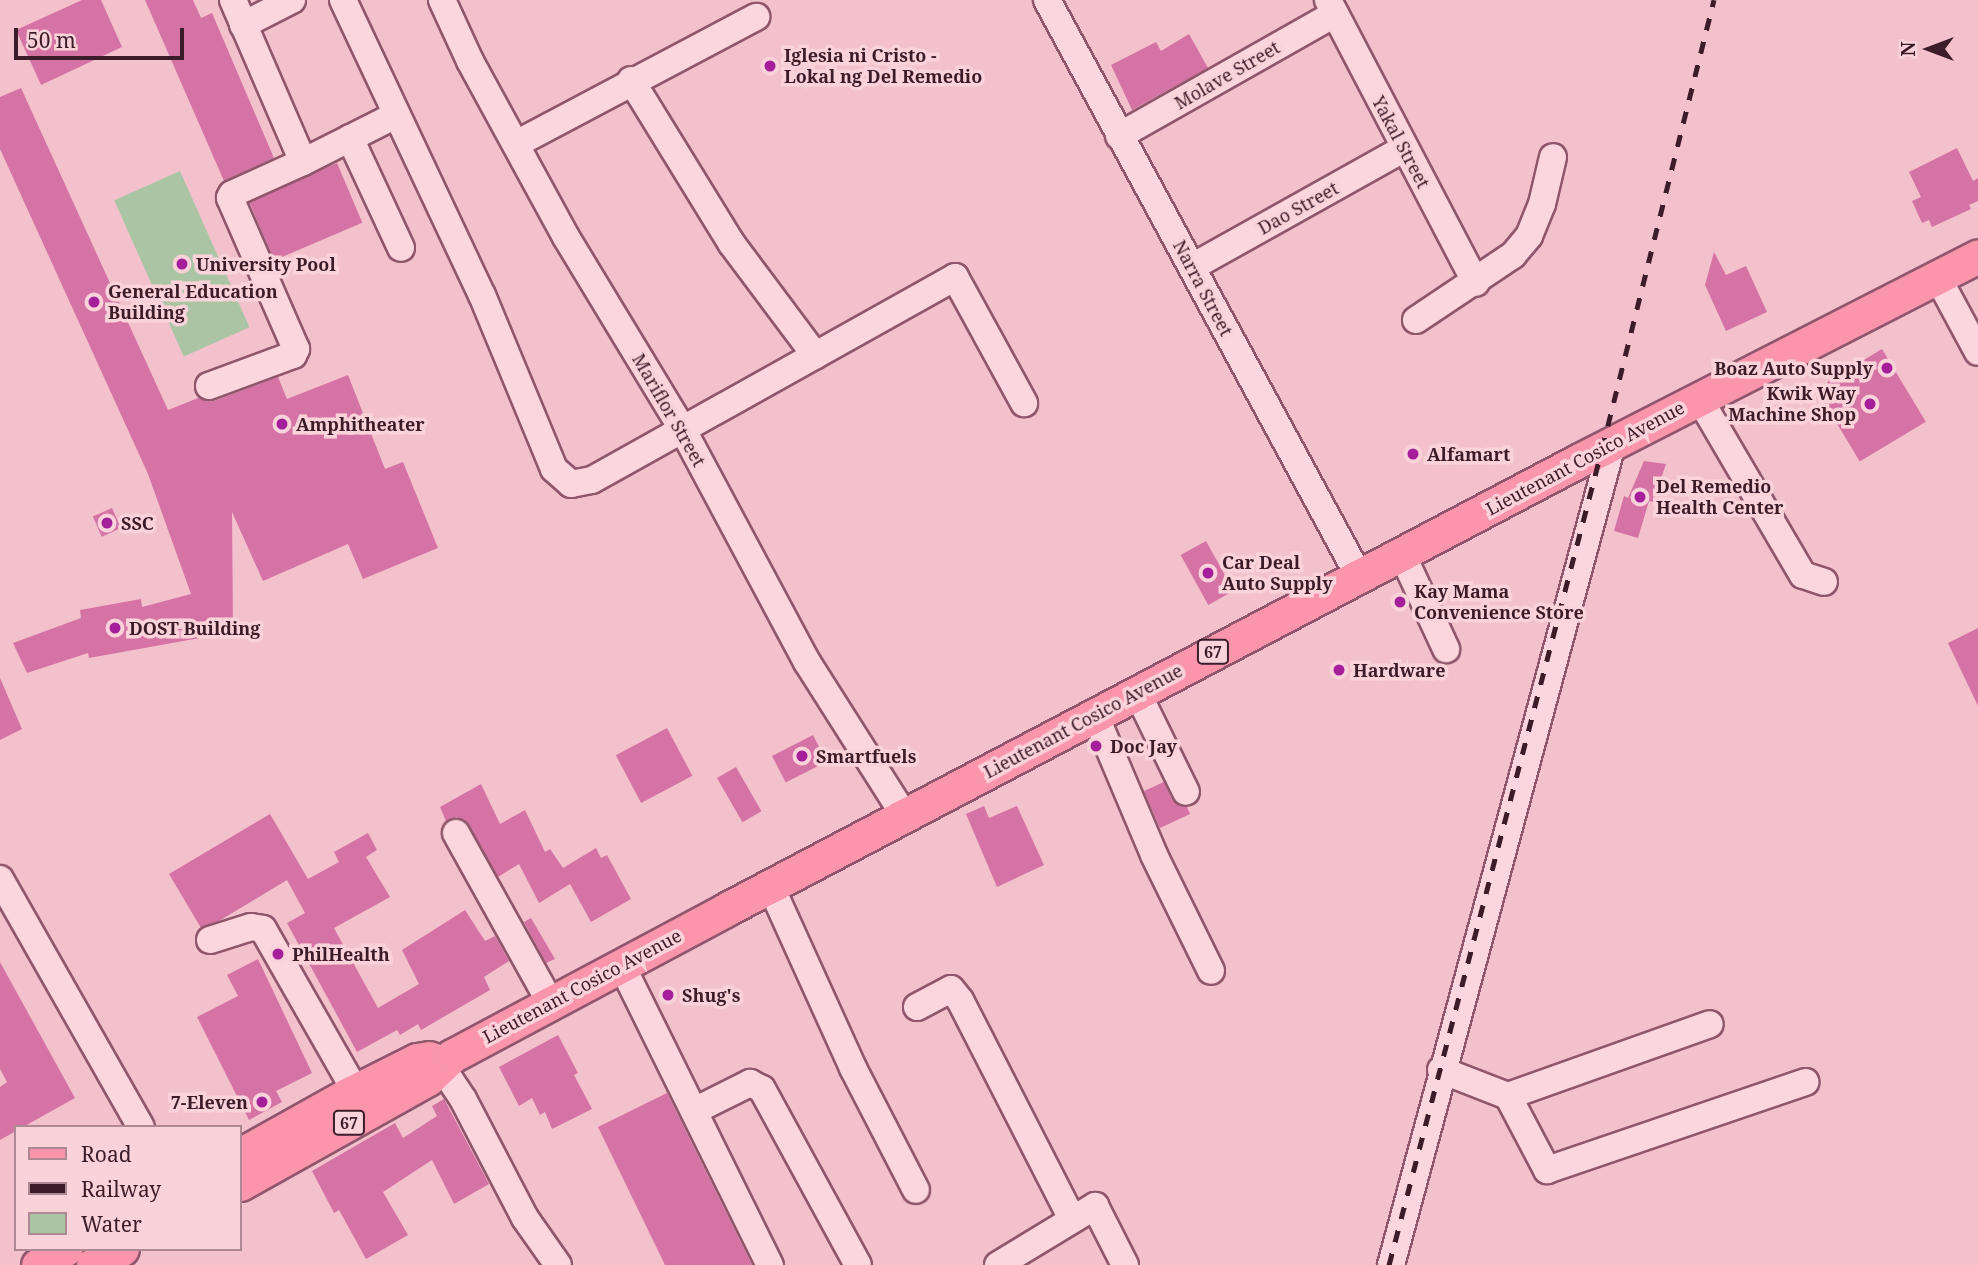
<!DOCTYPE html>
<html>
<head>
<meta charset="utf-8">
<style>
	body { margin:0 }
	#map { position:relative; width:1978px; height:1265px; overflow:hidden; background:#f3c1cc; font-family:"Noto Serif",serif }
	div>[style] { position:absolute }
	.water>* { inset:0; background:#abc5a4; transform-origin:0 0 }
	.building>* { inset:0; background:#d573a4; transform-origin:0 0 }
	.roads { filter:drop-shadow(2px 0 #8f566c) drop-shadow(-2px 0 #8f566c) drop-shadow(0 2px #8f566c) drop-shadow(0 -2px #8f566c) }
	.minor>* { height:26px; margin:-13px; padding:0 13px; transform-origin:13px; border-radius:13px; background:#fcd6de }
	.major>* { height:33px; margin:-16.5px; padding:0 16.5px; transform-origin:16.5px; border-radius:16.5px; background:#fa95ac }
	.rail>* { height:5px; margin-top:-2.5px; transform-origin:0; background:repeating-linear-gradient(90deg,#3d1c2a 0 12px,transparent 0 24px) }
	.dots>* { width:19px; height:19px; translate:-50% -50%; box-sizing:border-box; border:4px solid #f9d2da; border-radius:50% }
	span { translate:-50% -50%; white-space:nowrap; text-align:center; line-height:1.15; -webkit-text-stroke:7px #f9d2da; paint-order:stroke }
	.shield-label span { padding:2px 5px; background:#f9d2da; border:2px solid; border-radius:5px; -webkit-text-stroke-width:0 }
	.shield-label { font-size:16px; color:#3d1c2a; font-weight:700 }
	.poi-label { font-size:18px; color:#3d1c2a; font-weight:700 }
	.left { translate:0 -50%; text-align:left }
	.right { translate:-100% -50%; text-align:right }
	.street-label { font-size:18px; color:#3d1c2a }
	.legend { position:absolute; left:14px; top:1125px; width:228px; height:126px; box-sizing:border-box; background:#f9d2da; border:2px solid #ae8994; margin:0; padding:9px 12px; list-style:none; font-size:21px; color:#3d1c2a }
	.legend li { display:flex; align-items:center; gap:14px; height:35px }
	.legend b { width:35px; border:2px solid #ae8994 }
	.north { position:absolute; left:1894px; top:14px; width:70px; height:70px; -webkit-text-stroke:5px #f9d2da; paint-order:stroke; rotate:270deg; font-size:19px; font-weight:700; line-height:28px; text-align:center; color:#3d1c2a }
	.north::after { content:''; display:block; margin:auto; width:24px; height:32px; background:#3d1c2a; clip-path:polygon(50% 0,100% 100%,50% 72%,0 100%) }
	.scale { position:absolute; left:14px; top:28px; width:170px; height:32px; box-sizing:border-box; border:4px solid #3d1c2a; border-top:0; padding-left:9px; font-size:21px; line-height:24px; white-space:nowrap; color:#3d1c2a; -webkit-text-stroke:5px #f9d2da; paint-order:stroke }
</style>
</head>
<body>
<div id="map">
	<div class="water">
		<i style="left:180px;top:171px;width:171px;height:72px;rotate:66deg"></i>
	</div>
	<div class="building">
		<i style="clip-path:polygon(82px 0,101px 0,122px 47px,41px 85px,16px 30px)"></i>
		<i style="clip-path:polygon(145px 0,193px 0,201px 18px,212px 13px,274px 158px,224px 181px)"></i>
		<i style="clip-path:polygon(1189px 34px,1208px 68px,1132px 110px,1111px 65px,1156px 42px,1161px 51px)"></i>
		<i style="clip-path:polygon(21px 88px,168px 410px,198px 398px,214px 401px,278px 377px,287px 399px,348px 375px,385px 469px,403px 462px,438px 548px,363px 579px,348px 544px,263px 581px,232px 512px,233px 632px,89px 658px,88px 653px,27px 673px,13px 643px,81px 618px,80px 610px,141px 599px,142px 607px,191px 594px,148px 474px,0 149px,0 97px)"></i>
		<i style="clip-path:polygon(1957px 148px,1973px 181px,1978px 178px,1978px 201px,1969px 205px,1971px 209px,1932px 227px,1929px 220px,1922px 223px,1912px 201px,1921px 197px,1909px 172px)"></i>
		<i style="left:337px;top:163px;width:65px;height:96px;rotate:67deg"></i>
		<i style="clip-path:polygon(1714px 252px,1726px 275px,1746px 266px,1767px 312px,1726px 331px,1705px 285px)"></i>
		<i style="left:1882px;top:349px;width:85px;height:77px;rotate:59deg"></i>
		<i style="clip-path:polygon(1644px 461px,1666px 464px,1653px 502px,1649px 501px,1638px 538px,1614px 531px,1624px 496px,1628px 498px)"></i>
		<i style="left:112px;top:508px;width:22px;height:21px;rotate:66deg"></i>
		<i style="left:1206px;top:541px;width:57px;height:29px;rotate:61deg"></i>
		<i style="clip-path:polygon(1978px 628px,1978px 706px,1948px 643px)"></i>
		<i style="clip-path:polygon(0 678px,22px 729px,0 740px)"></i>
		<i style="left:667px;top:728px;width:54px;height:58px;rotate:62deg"></i>
		<i style="left:813px;top:735px;width:30px;height:46px;rotate:63deg"></i>
		<i style="left:736px;top:767px;width:51px;height:22px;rotate:60deg"></i>
		<i style="clip-path:polygon(1164px 782px,1172px 800px,1187px 807px,1190px 814px,1160px 828px,1144px 791px)"></i>
		<i style="clip-path:polygon(481px 784px,500px 824px,525px 810px,545px 852px,550px 849px,563px 868px,596px 848px,601px 858px,607px 855px,631px 899px,591px 922px,570px 884px,539px 903px,519px 864px,498px 877px,469px 825px,457px 817px,446px 821px,440px 807px)"></i>
		<i style="clip-path:polygon(984px 806px,989px 818px,1017px 806px,1044px 865px,997px 887px,966px 814px)"></i>
		<i style="clip-path:polygon(270px 814px,308px 879px,339px 862px,334px 852px,368px 833px,377px 850px,366px 857px,390px 897px,334px 928px,378px 1008px,419px 984px,402px 950px,465px 910px,485px 941px,495px 936px,509px 961px,484px 977px,490px 990px,421px 1030px,418px 1024px,400px 1035px,397px 1030px,357px 1052px,287px 923px,305px 913px,287px 880px,219px 921px,201px 928px,169px 874px)"></i>
		<i style="clip-path:polygon(531px 918px,555px 959px,546px 963px,524px 922px)"></i>
		<i style="clip-path:polygon(258px 959px,312px 1073px,276px 1091px,282px 1102px,249px 1120px,197px 1017px,238px 996px,227px 975px)"></i>
		<i style="clip-path:polygon(0 962px,75px 1098px,23px 1127px,16px 1127px,16px 1131px,0 1140px,0 1087px,7px 1082px,0 1069px)"></i>
		<i style="clip-path:polygon(558px 1035px,578px 1073px,574px 1075px,592px 1109px,552px 1129px,545px 1112px,540px 1115px,532px 1098px,519px 1106px,499px 1067px)"></i>
		<i style="clip-path:polygon(667px 1093px,752px 1265px,665px 1265px,598px 1127px)"></i>
		<i style="clip-path:polygon(444px 1099px,489px 1184px,454px 1204px,432px 1160px,383px 1192px,408px 1235px,366px 1259px,339px 1210px,334px 1213px,312px 1171px,395px 1123px,403px 1138px,437px 1116px,432px 1106px)"></i>
	</div>
	<div class="roads">
		<div class="minor">
			<i style="left:233px;top:0;width:176px;rotate:66.6deg"></i>
			<i style="left:343px;top:0;width:326px;rotate:64.8deg"></i>
			<i style="left:482px;top:295px;width:188px;rotate:67.5deg"></i>
			<i style="left:554px;top:469px;width:23px;rotate:41deg"></i>
			<i style="left:571px;top:484px;width:21px;rotate:-11deg"></i>
			<i style="left:592px;top:480px;width:416px;rotate:-29.2deg"></i>
			<i style="left:955px;top:277px;width:144px;rotate:61.3deg"></i>
			<i style="left:442px;top:0;width:67px;rotate:65.3deg"></i>
			<i style="left:470px;top:61px;width:200px;rotate:61.4deg"></i>
			<i style="left:566px;top:237px;width:226px;rotate:58.8deg"></i>
			<i style="left:683px;top:430px;width:263px;rotate:61.9deg"></i>
			<i style="left:807px;top:662px;width:181px;rotate:57.6deg"></i>
			<i style="left:1047px;top:0;width:655px;rotate:61.56deg"></i>
			<i style="left:1328px;top:0;width:319px;rotate:62.4deg"></i>
			<i style="left:243px;top:25px;width:55px;rotate:-27deg"></i>
			<i style="left:631px;top:80px;width:193px;rotate:58.4deg"></i>
			<i style="left:732px;top:244px;width:139px;rotate:53.2deg"></i>
			<i style="left:1119px;top:136px;width:248px;rotate:-29.5deg"></i>
			<i style="left:350px;top:138px;width:121px;rotate:65.1deg"></i>
			<i style="left:516px;top:144px;width:272px;rotate:-27.9deg"></i>
			<i style="left:1192px;top:267px;width:242px;rotate:-29.2deg"></i>
			<i style="left:1937px;top:276px;width:86px;rotate:61.7deg"></i>
			<i style="left:1416px;top:320px;width:117px;rotate:-33.8deg"></i>
			<i style="left:1513px;top:255px;width:25px;rotate:-50deg"></i>
			<i style="left:1529px;top:236px;width:35px;rotate:-68deg"></i>
			<i style="left:1542px;top:204px;width:48px;rotate:-76.8deg"></i>
			<i style="left:209px;top:386px;width:90px;rotate:-20.3deg"></i>
			<i style="left:293px;top:355px;width:7px;rotate:-63deg"></i>
			<i style="left:296px;top:349px;width:165px;rotate:-113.6deg"></i>
			<i style="left:230px;top:198px;width:4px;rotate:-63deg"></i>
			<i style="left:232px;top:194px;width:78px;rotate:-24.3deg"></i>
			<i style="left:303px;top:162px;width:104px;rotate:-26.8deg"></i>
			<i style="left:1699px;top:398px;width:205px;rotate:59.6deg"></i>
			<i style="left:1803px;top:575px;width:22px;rotate:18deg"></i>
			<i style="left:1402px;top:554px;width:105px;rotate:65.1deg"></i>
			<i style="left:1137px;top:692px;width:111px;rotate:63.9deg"></i>
			<i style="left:1095px;top:715px;width:152px;rotate:67.1deg"></i>
			<i style="left:1154px;top:855px;width:129px;rotate:63.8deg"></i>
			<i style="left:456px;top:833px;width:196px;rotate:60.9deg"></i>
			<i style="left:0;top:879px;width:285px;rotate:60.4deg"></i>
			<i style="left:771px;top:887px;width:199px;rotate:65.6deg"></i>
			<i style="left:853px;top:1068px;width:137px;rotate:62.7deg"></i>
			<i style="left:210px;top:940px;width:43px;rotate:-17.6deg"></i>
			<i style="left:251px;top:927px;width:12px;rotate:9deg"></i>
			<i style="left:263px;top:929px;width:188px;rotate:60.3deg"></i>
			<i style="left:622px;top:966px;width:334px;rotate:63.7deg"></i>
			<i style="left:917px;top:1007px;width:38px;rotate:-28deg"></i>
			<i style="left:951px;top:989px;width:14px;rotate:51deg"></i>
			<i style="left:960px;top:1000px;width:246px;rotate:62.9deg"></i>
			<i style="left:435px;top:1057px;width:50px;rotate:56.3deg"></i>
			<i style="left:463px;top:1099px;width:134px;rotate:62.5deg"></i>
			<i style="left:525px;top:1218px;width:57px;rotate:54.9deg"></i>
			<i style="left:1441px;top:1070px;width:72px;rotate:21.2deg"></i>
			<i style="left:1508px;top:1096px;width:214px;rotate:-19.6deg"></i>
			<i style="left:1508px;top:1096px;width:84px;rotate:62.2deg"></i>
			<i style="left:1547px;top:1170px;width:273px;rotate:-18.8deg"></i>
			<i style="left:694px;top:1111px;width:63px;rotate:-26.6deg"></i>
			<i style="left:750px;top:1083px;width:13px;rotate:27deg"></i>
			<i style="left:762px;top:1089px;width:200px;rotate:61.4deg"></i>
			<i style="left:998px;top:1265px;width:114px;rotate:-31.3deg"></i>
			<i style="left:1095px;top:1206px;width:66px;rotate:63deg"></i>
			<i style="left:1391px;top:1265px;width:849px;rotate:-74.92deg"></i>
		</div>
		<div class="major">
			<i style="left:240px;top:1155px;width:123px;rotate:-29.3deg"></i>
			<i style="left:347px;top:1095px;width:78px;rotate:-26.6deg"></i>
			<i style="left:417px;top:1060px;width:12px;rotate:-9deg"></i>
			<i style="left:240px;top:1184px;width:215px;rotate:-29.2deg"></i>
			<i style="left:428px;top:1079px;width:33px;rotate:-44deg"></i>
			<i style="left:452px;top:1056px;width:310px;rotate:-28.1deg"></i>
			<i style="left:725px;top:910px;width:964px;rotate:-27.76deg"></i>
			<i style="left:1578px;top:461px;width:449px;rotate:-27.1deg"></i>
			<i style="left:38px;top:1265px;width:32px;rotate:-30deg"></i>
			<i style="left:93px;top:1265px;width:33px;rotate:-29deg"></i>
		</div>
	</div>
	<div class="rail">
		<i style="left:1389px;top:1265px;width:843px;rotate:-75.37deg"></i>
		<i style="left:1602px;top:449px;width:463px;rotate:-76deg"></i>
	</div>
	<div class="dots">
		<i style="left:770px;top:66px;background:#a51f9a"></i>
		<i style="left:182px;top:264px;background:#a51f9a"></i>
		<i style="left:94px;top:302px;background:#a51f9a"></i>
		<i style="left:1887px;top:368px;background:#a51f9a"></i>
		<i style="left:1870px;top:404px;background:#a51f9a"></i>
		<i style="left:282px;top:424px;background:#a51f9a"></i>
		<i style="left:1413px;top:454px;background:#a51f9a"></i>
		<i style="left:1640px;top:497px;background:#a51f9a"></i>
		<i style="left:107px;top:523px;background:#a51f9a"></i>
		<i style="left:1208px;top:573px;background:#a51f9a"></i>
		<i style="left:1400px;top:602px;background:#a51f9a"></i>
		<i style="left:115px;top:628px;background:#a51f9a"></i>
		<i style="left:1339px;top:670px;background:#a51f9a"></i>
		<i style="left:1096px;top:746px;background:#a51f9a"></i>
		<i style="left:802px;top:756px;background:#a51f9a"></i>
		<i style="left:278px;top:954px;background:#a51f9a"></i>
		<i style="left:668px;top:995px;background:#a51f9a"></i>
		<i style="left:262px;top:1102px;background:#a51f9a"></i>
	</div>
	<div class="shield-label">
		<span style="left:1213px;top:652px">67</span>
		<span style="left:349px;top:1123px">67</span>
	</div>
	<div class="poi-label">
		<span class="left" style="left:784px;top:66px">Iglesia ni Cristo -<br>Lokal ng Del Remedio</span>
		<span class="left" style="left:196px;top:264px">University Pool</span>
		<span class="left" style="left:108px;top:302px">General Education<br>Building</span>
		<span class="right" style="left:1873px;top:368px">Boaz Auto Supply</span>
		<span class="right" style="left:1856px;top:404px">Kwik Way<br>Machine Shop</span>
		<span class="left" style="left:296px;top:424px">Amphitheater</span>
		<span class="left" style="left:1427px;top:454px">Alfamart</span>
		<span class="left" style="left:1656px;top:497px">Del Remedio<br>Health Center</span>
		<span class="left" style="left:121px;top:523px">SSC</span>
		<span class="left" style="left:1222px;top:573px">Car Deal<br>Auto Supply</span>
		<span class="left" style="left:1414px;top:602px">Kay Mama<br>Convenience Store</span>
		<span class="left" style="left:129px;top:628px">DOST Building</span>
		<span class="left" style="left:1353px;top:670px">Hardware</span>
		<span class="left" style="left:1110px;top:746px">Doc Jay</span>
		<span class="left" style="left:816px;top:756px">Smartfuels</span>
		<span class="left" style="left:292px;top:954px">PhilHealth</span>
		<span class="left" style="left:682px;top:995px">Shug's</span>
		<span class="right" style="left:248px;top:1102px">7-Eleven</span>
	</div>
	<div class="street-label">
		<span style="left:1227px;top:75px;rotate:-30deg">Molave Street</span>
		<span style="left:1401px;top:142px;rotate:62deg">Yakal Street</span>
		<span style="left:1298px;top:208px;rotate:-29deg">Dao Street</span>
		<span style="left:1203px;top:288px;rotate:62deg">Narra Street</span>
		<span style="left:669px;top:410px;rotate:60deg">Mariflor Street</span>
		<span style="left:1585px;top:458px;rotate:-28deg">Lieutenant Cosico Avenue</span>
		<span style="left:1083px;top:721px;rotate:-28deg">Lieutenant Cosico Avenue</span>
		<span style="left:582px;top:986px;rotate:-28deg">Lieutenant Cosico Avenue</span>
	</div>
	<ul class="legend">
	<li><b style="height:9px;background:#fa95ac"></b>Road</li>
	<li><b style="height:9px;background:#3d1c2a"></b>Railway</li>
	<li><b style="height:19px;background:#abc5a4"></b>Water</li>
	</ul>
	<div class="north">N</div>
	<div class="scale">50 m</div>
</div>
</body>
</html>
